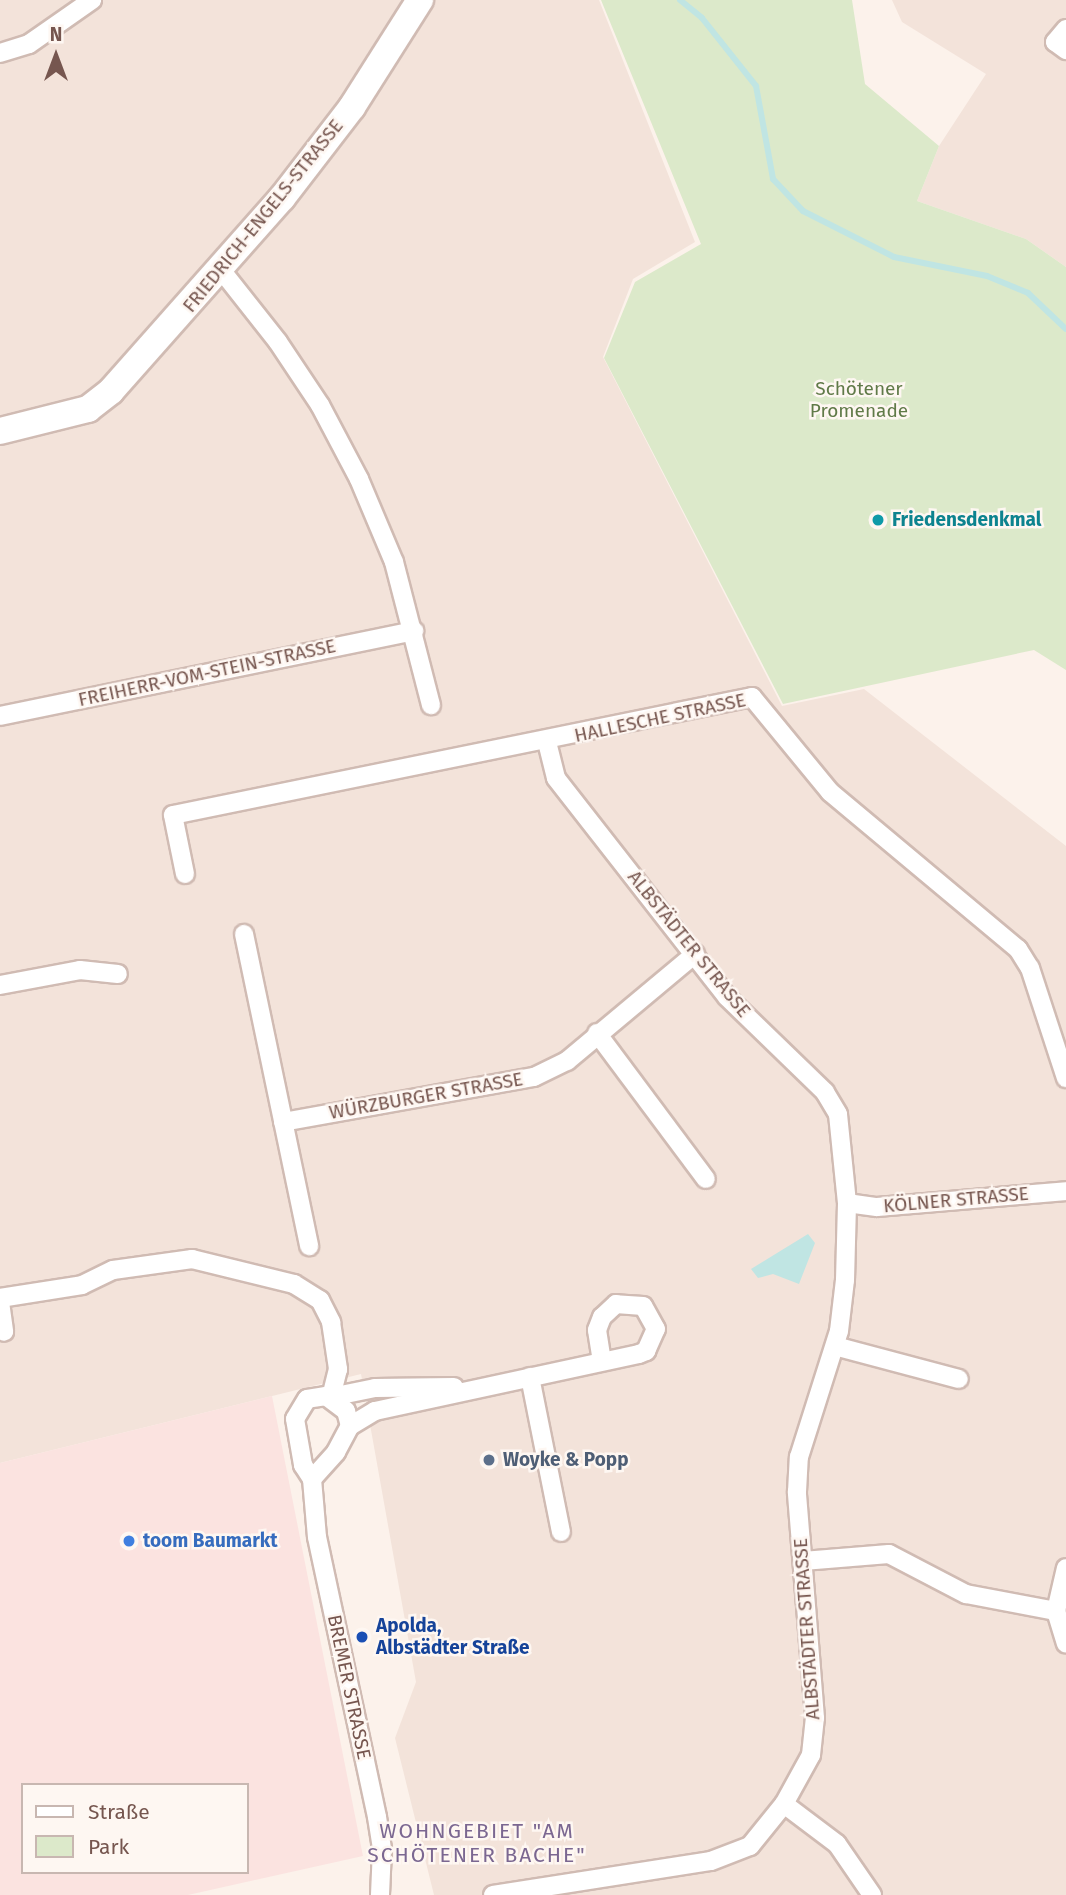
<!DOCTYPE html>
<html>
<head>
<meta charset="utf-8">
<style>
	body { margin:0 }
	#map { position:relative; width:1066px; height:1895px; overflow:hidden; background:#fcf2eb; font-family:"Fira Sans",sans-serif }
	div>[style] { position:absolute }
	.residential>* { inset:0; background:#f3e3da }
	.commercial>* { inset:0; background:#fbe3e0 }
	.green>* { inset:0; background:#dce9ca }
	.water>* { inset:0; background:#c0e5e3 }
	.stream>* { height:6px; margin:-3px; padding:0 3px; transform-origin:3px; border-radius:3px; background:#c0e5e3 }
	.roads { filter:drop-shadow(2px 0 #d0bbb3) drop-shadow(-2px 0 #d0bbb3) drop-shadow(0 2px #d0bbb3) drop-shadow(0 -2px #d0bbb3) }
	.street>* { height:18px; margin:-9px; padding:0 9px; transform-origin:9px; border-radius:9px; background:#fff }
	.secondary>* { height:26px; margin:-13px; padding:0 13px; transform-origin:13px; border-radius:13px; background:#fff }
	.dots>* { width:19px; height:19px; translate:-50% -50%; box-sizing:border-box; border:4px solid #fef7f2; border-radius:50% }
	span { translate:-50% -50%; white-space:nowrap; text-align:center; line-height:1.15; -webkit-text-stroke:5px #fef7f2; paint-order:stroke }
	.street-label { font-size:19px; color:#76564f }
	.park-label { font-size:19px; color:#607a48 }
	.culture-label { font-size:19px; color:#0d838f; font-weight:700 }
	.left { translate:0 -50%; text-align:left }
	.service-label { font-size:19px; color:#4e5e75; font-weight:700 }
	.shop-label { font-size:19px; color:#366cbe; font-weight:700 }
	.transit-label { font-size:19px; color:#164399; font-weight:700 }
	.neighbourhood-label { font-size:21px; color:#7b6791; letter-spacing:2px }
	.legend { position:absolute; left:21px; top:1783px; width:228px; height:91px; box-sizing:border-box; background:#fef7f2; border:2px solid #c8b7b1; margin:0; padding:9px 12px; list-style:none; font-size:21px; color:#76564f }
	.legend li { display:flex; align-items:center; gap:14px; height:35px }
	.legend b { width:35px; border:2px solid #c8b7b1 }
	.north { position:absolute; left:21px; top:21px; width:70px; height:70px; -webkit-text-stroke:5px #fef7f2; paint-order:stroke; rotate:0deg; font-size:19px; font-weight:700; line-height:28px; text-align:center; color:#76564f }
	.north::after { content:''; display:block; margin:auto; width:24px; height:32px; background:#76564f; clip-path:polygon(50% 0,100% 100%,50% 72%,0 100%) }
</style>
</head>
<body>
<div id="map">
	<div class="residential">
		<i style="clip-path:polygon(0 0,599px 0,695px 242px,633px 279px,603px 357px,782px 706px,864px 689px,1066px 846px,1066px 1895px,434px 1895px,395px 1738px,416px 1682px,361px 1374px,0 1463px)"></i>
		<i style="clip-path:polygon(892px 0,1066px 0,1066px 267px,1026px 239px,917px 201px,939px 146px,986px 74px,902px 22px)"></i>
	</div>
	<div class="commercial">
		<i style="clip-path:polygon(evenodd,272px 1396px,363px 1856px,188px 1895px,0 1895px,0 1463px,272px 1396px,23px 1785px,247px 1785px,247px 1872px,23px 1872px,23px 1785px)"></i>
	</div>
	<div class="green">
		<i style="clip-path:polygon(601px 0,852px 0,865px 84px,939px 146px,917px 201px,1026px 239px,1066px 267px,1066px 670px,1034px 650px,783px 704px,604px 358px,635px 282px,701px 244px)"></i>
	</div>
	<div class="water">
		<i style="clip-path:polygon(808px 1234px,815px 1243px,799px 1284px,773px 1274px,758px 1278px,751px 1269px)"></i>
	</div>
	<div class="stream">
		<i style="left:680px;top:0;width:28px;rotate:39deg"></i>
		<i style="left:702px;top:18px;width:87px;rotate:51.5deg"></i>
		<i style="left:756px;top:86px;width:95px;rotate:79.6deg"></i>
		<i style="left:773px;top:179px;width:44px;rotate:46.8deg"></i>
		<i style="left:803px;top:211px;width:102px;rotate:26.8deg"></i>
		<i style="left:894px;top:257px;width:95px;rotate:11.5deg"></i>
		<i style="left:987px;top:276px;width:44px;rotate:22.5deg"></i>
		<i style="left:1028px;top:293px;width:52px;rotate:43.5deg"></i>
	</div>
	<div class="roads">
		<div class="street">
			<i style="left:1066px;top:29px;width:17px;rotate:130deg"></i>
			<i style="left:1055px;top:42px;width:14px;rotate:36deg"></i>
			<i style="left:0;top:53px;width:30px;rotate:-17deg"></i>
			<i style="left:29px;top:44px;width:77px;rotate:-34.9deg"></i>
			<i style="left:222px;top:271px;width:90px;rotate:51.7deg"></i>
			<i style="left:278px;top:342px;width:76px;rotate:56.3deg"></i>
			<i style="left:320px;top:405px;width:84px;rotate:62.2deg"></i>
			<i style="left:359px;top:479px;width:90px;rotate:67.1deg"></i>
			<i style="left:394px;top:562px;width:148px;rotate:75.5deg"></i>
			<i style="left:0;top:716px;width:423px;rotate:-11.6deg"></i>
			<i style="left:185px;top:874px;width:60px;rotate:-101.5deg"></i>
			<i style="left:173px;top:815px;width:591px;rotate:-11.52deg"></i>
			<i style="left:752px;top:697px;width:123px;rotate:50.6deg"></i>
			<i style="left:830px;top:792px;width:245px;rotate:39.9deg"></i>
			<i style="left:1018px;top:949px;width:22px;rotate:58deg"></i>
			<i style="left:1030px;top:968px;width:116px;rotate:71.9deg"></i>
			<i style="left:244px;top:934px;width:319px;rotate:78.2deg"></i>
			<i style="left:0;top:985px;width:81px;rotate:-10.6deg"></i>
			<i style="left:80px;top:970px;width:38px;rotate:6deg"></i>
			<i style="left:597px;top:1033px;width:182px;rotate:53.3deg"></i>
			<i style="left:283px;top:1122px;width:255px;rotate:-10.2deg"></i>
			<i style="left:534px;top:1077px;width:37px;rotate:-26deg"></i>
			<i style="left:567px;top:1061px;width:167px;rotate:-39.9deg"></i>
			<i style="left:847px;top:1203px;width:30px;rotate:8deg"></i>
			<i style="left:877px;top:1207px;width:190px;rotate:-4.8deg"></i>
			<i style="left:0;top:1298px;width:83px;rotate:-9deg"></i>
			<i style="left:82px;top:1285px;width:34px;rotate:-26deg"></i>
			<i style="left:113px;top:1270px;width:80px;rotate:-7.9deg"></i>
			<i style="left:192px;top:1259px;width:105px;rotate:13.8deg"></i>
			<i style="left:294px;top:1284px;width:31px;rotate:32deg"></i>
			<i style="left:320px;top:1300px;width:25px;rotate:63deg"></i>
			<i style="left:331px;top:1322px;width:48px;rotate:81.5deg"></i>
			<i style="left:338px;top:1369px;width:29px;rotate:104deg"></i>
			<i style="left:0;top:1302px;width:30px;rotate:82deg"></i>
			<i style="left:835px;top:1346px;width:128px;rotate:14.9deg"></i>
			<i style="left:530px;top:1377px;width:158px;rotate:78.7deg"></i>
			<i style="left:331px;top:1397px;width:45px;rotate:-11.6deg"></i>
			<i style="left:375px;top:1388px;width:79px;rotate:-0.7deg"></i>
			<i style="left:350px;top:1426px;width:16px;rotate:-105deg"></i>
			<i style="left:346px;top:1411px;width:25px;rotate:-143deg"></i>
			<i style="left:326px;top:1396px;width:19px;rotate:171deg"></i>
			<i style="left:307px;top:1399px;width:23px;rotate:121deg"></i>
			<i style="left:295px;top:1419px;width:47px;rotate:80.1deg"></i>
			<i style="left:303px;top:1465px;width:17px;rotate:57deg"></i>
			<i style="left:312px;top:1479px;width:58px;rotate:85.1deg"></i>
			<i style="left:317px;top:1537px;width:286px;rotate:77.9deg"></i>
			<i style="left:377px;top:1817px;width:32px;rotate:81deg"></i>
			<i style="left:382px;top:1849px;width:46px;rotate:92.5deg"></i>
			<i style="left:312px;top:1479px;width:36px;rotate:-48deg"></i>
			<i style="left:336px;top:1452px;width:30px;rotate:-62deg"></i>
			<i style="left:350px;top:1426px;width:29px;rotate:-31deg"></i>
			<i style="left:375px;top:1411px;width:270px;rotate:-12.2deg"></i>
			<i style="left:639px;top:1354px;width:8px;rotate:-23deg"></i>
			<i style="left:646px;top:1351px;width:24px;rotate:-66deg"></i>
			<i style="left:656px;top:1329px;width:26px;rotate:-119deg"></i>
			<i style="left:643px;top:1306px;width:27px;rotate:-176deg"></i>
			<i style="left:616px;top:1304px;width:19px;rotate:137deg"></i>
			<i style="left:602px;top:1317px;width:14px;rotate:111deg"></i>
			<i style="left:597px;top:1330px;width:31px;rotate:81deg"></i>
			<i style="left:803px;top:1561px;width:86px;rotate:-4.7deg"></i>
			<i style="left:889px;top:1554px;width:87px;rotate:27.5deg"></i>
			<i style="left:966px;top:1594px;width:92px;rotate:10.7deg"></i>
			<i style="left:1056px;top:1611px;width:34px;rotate:73deg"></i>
			<i style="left:1056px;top:1611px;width:44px;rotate:-76.9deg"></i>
			<i style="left:784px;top:1804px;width:66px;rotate:37deg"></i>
			<i style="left:837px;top:1844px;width:62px;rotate:55.5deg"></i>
			<i style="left:493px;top:1895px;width:221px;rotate:-8.9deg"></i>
			<i style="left:711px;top:1861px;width:42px;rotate:-21deg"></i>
			<i style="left:750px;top:1846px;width:54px;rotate:-51deg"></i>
			<i style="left:784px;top:1804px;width:56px;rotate:-61.1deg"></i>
			<i style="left:811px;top:1755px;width:37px;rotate:-84deg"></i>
			<i style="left:815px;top:1718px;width:227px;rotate:-94.6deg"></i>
			<i style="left:797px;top:1492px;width:35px;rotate:-87deg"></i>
			<i style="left:799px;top:1457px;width:132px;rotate:-72.4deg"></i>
			<i style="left:839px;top:1331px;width:51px;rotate:-83.3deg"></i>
			<i style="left:845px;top:1280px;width:77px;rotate:-88.5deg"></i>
			<i style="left:847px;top:1203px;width:89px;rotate:-95.8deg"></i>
			<i style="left:838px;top:1114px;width:26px;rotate:-121deg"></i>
			<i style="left:825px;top:1092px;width:136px;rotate:-135.9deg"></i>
			<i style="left:727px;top:997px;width:278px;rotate:-128deg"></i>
			<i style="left:556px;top:778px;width:37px;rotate:-104deg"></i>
		</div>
		<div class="secondary">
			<i style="left:0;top:431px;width:91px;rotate:-14deg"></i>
			<i style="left:88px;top:409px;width:29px;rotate:-38deg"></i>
			<i style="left:111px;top:391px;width:258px;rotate:-48.5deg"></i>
			<i style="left:282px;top:198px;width:115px;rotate:-52.4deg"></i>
			<i style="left:352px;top:107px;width:127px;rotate:-57.6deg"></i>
		</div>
	</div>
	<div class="dots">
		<i style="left:878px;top:520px;background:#0f9aa8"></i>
		<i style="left:489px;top:1460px;background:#5c6f8a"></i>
		<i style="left:129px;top:1541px;background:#3f7fe0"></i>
		<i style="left:362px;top:1637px;background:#1a4fb4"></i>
	</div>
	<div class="street-label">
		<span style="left:263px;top:216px;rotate:-51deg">FRIEDRICH-ENGELS-STRASSE</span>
		<span style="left:207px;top:673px;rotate:-12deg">FREIHERR-VOM-STEIN-STRASSE</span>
		<span style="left:660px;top:718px;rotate:-12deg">HALLESCHE STRASSE</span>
		<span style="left:689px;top:944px;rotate:51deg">ALBSTÄDTER STRASSE</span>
		<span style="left:426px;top:1096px;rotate:-10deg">WÜRZBURGER STRASSE</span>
		<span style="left:956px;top:1200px;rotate:-5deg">KÖLNER STRASSE</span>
		<span style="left:807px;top:1629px;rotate:-94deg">ALBSTÄDTER STRASSE</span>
		<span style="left:349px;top:1687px;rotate:78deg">BREMER STRASSE</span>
	</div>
	<div class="park-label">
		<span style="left:859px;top:400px">Schötener<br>Promenade</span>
	</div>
	<div class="culture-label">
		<span class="left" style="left:892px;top:520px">Friedensdenkmal</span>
	</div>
	<div class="service-label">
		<span class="left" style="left:503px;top:1460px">Woyke &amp; Popp</span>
	</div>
	<div class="shop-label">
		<span class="left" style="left:143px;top:1541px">toom Baumarkt</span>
	</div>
	<div class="transit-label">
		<span class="left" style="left:376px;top:1637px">Apolda,<br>Albstädter Straße</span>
	</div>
	<div class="neighbourhood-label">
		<span style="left:477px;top:1843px">WOHNGEBIET "AM<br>SCHÖTENER BACHE"</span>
	</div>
	<ul class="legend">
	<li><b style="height:9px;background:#fff"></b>Straße</li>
	<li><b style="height:19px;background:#dce9ca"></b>Park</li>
	</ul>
	<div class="north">N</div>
</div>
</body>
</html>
